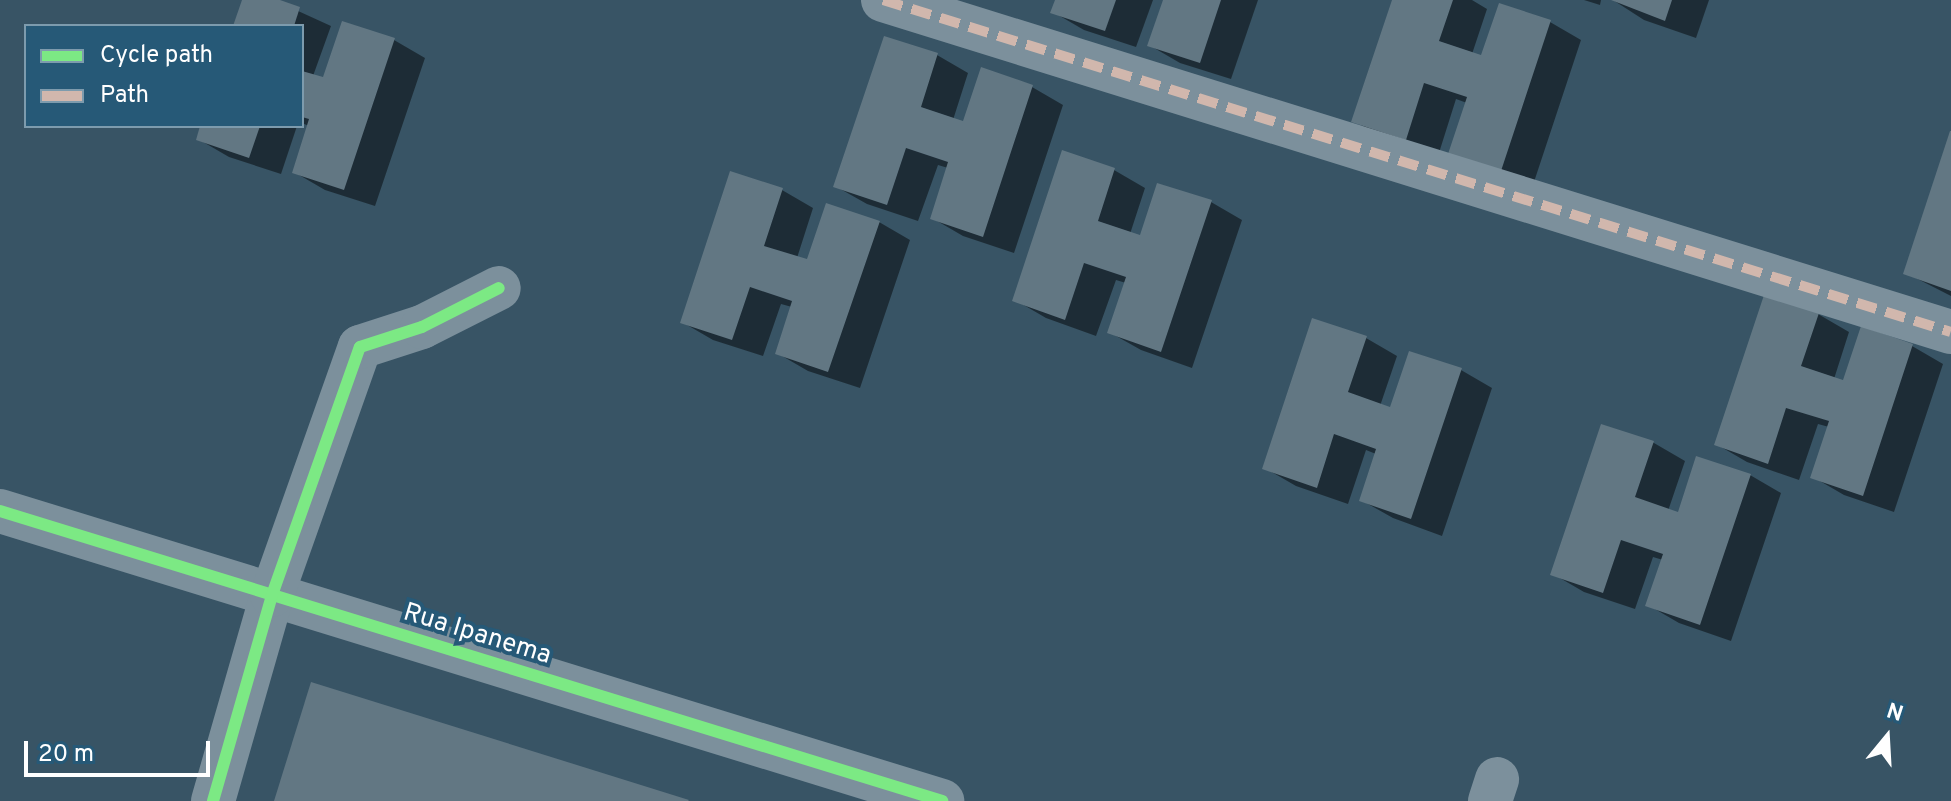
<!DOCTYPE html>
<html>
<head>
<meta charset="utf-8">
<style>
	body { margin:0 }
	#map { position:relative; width:1951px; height:801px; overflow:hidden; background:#385465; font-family:Overpass,sans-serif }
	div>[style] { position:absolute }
	.shadow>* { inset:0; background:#0007 }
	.building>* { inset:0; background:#627783 }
	.street>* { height:44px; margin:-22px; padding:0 22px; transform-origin:22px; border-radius:22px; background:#7c909c }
	.quiet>* { height:10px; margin-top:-5px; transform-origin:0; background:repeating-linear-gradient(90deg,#d1b7ad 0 20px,transparent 0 30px) }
	.cycleway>* { height:12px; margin:-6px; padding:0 6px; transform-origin:6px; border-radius:6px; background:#7ce984 }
	span { translate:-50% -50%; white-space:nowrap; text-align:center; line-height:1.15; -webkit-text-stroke:8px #265977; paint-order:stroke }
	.street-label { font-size:26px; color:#fff }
	.legend { position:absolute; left:24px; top:24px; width:280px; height:104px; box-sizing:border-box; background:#265977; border:2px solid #7d9bad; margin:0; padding:10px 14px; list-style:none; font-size:24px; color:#fff }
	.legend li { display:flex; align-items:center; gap:16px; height:40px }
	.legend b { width:40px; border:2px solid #7d9bad }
	.north { position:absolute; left:1847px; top:697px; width:80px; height:80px; -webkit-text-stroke:6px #265977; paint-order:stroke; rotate:18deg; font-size:22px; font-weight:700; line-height:32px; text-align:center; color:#fff }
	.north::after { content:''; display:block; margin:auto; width:28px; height:36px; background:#fff; clip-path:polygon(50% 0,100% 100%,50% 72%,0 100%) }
	.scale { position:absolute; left:24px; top:741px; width:186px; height:36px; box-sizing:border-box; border:4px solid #fff; border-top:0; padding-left:10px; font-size:24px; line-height:28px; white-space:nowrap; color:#fff; -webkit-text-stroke:6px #265977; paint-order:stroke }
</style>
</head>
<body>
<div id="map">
	<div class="shadow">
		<i style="clip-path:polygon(244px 0,274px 0,331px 26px,313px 76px,324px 80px,343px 24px,394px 40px,425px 58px,375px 206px,325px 190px,294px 172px,309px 126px,302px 123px,302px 26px,235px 26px)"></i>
		<i style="clip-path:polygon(1057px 0,1153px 0,1136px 47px,1084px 30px,1053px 12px)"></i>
		<i style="clip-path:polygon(1165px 0,1258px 0,1231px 79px,1180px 63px,1149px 45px)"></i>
		<i style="clip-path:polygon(1395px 0,1472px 0,1487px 9px,1472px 54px,1482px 58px,1550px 22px,1581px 40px,1532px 188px,1481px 171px,1467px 103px,1456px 99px,1438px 156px,1385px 139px,1354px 121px)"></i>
		<i style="clip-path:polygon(1584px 0,1601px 0,1600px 5px)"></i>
		<i style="clip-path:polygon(1613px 0,1709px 0,1696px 38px,1644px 20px)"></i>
		<i style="clip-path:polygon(937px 55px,968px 73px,953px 120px,964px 123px,1032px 87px,1063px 105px,1014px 253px,963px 236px,932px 218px,948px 168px,938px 165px,918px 221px,867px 204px,835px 186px)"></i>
		<i style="clip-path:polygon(202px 126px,297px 126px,281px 174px,229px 157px,198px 139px)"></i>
		<i style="clip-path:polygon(1951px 136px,1951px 296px,1906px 273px)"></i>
		<i style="clip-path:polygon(1114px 170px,1145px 188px,1130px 234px,1141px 238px,1211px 202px,1242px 220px,1192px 368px,1141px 350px,1109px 332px,1126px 283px,1116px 280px,1096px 336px,1046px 318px,1015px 300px)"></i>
		<i style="clip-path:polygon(782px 190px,813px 208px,797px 258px,808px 262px,879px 222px,910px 240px,860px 388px,808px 371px,777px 353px,792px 307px,781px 304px,763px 356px,713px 340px,682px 322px)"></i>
		<i style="clip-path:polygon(1818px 314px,1849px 332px,1834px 379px,1844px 382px,1912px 346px,1943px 364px,1894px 512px,1844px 495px,1813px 477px,1829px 427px,1818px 424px,1799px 480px,1747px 462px,1716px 444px)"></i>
		<i style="clip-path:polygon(1366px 338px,1397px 356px,1380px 406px,1391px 409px,1461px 370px,1492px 388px,1442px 536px,1393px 518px,1361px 500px,1376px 454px,1366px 450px,1348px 504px,1296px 486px,1265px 468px)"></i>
		<i style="clip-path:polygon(1603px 426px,1654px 443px,1685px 461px,1668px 511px,1679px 515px,1750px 475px,1781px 493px,1731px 641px,1679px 623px,1648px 605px,1663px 560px,1653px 557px,1635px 609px,1584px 592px,1553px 574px)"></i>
	</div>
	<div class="building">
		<i style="clip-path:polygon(242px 0,280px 0,300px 7px,294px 26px,233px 26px)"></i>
		<i style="clip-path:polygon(1055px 0,1116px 0,1105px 31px,1050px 13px)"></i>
		<i style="clip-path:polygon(1163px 0,1221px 0,1200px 63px,1147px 46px)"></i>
		<i style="clip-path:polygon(1392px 0,1453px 0,1439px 41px,1481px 55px,1499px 3px,1551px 20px,1501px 171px,1448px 154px,1467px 97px,1424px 83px,1406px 140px,1351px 122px)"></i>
		<i style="clip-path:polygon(1611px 0,1672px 0,1665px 21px)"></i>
		<i style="clip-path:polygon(342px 21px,395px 38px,344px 190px,292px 173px,309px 119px,302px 117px,302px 71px,323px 77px)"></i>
		<i style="clip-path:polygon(884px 36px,938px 53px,921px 107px,963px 121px,981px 67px,1033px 85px,983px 237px,930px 219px,948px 162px,906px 148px,887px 205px,833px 187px)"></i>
		<i style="clip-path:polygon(200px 126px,260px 126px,249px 158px,196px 140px)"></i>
		<i style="clip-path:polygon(1950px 131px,1951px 131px,1951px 291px,1903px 274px)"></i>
		<i style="clip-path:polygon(1062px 150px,1115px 168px,1098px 221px,1140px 235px,1157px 183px,1212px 200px,1161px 352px,1107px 333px,1126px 277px,1084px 263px,1065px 320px,1012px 301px)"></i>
		<i style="clip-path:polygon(730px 171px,783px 188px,764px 246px,807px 259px,826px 203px,880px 221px,828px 372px,775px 354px,792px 301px,750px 287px,732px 340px,680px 323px)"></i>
		<i style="clip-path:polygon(1764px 295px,1819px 313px,1801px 366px,1843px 380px,1861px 326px,1913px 344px,1863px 496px,1810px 478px,1829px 421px,1786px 408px,1768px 464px,1714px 445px)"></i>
		<i style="clip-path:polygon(1312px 318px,1367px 336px,1348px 392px,1390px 407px,1409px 351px,1462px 368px,1411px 519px,1359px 501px,1376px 449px,1334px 434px,1317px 488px,1262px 469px)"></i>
		<i style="clip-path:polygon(1601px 424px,1654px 441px,1635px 497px,1678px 512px,1696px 456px,1751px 474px,1700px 625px,1645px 606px,1663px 554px,1621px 540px,1603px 593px,1550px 575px)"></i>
		<i style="clip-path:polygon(311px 682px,689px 800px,688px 801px,274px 801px)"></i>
	</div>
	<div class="street">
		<i style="left:883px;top:0;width:1118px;rotate:17.27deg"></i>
		<i style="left:0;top:511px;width:986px;rotate:17.11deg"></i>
		<i style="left:213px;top:801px;width:214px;rotate:-74deg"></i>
		<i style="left:272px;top:595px;width:263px;rotate:-70.5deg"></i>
		<i style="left:360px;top:347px;width:65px;rotate:-17.9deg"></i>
		<i style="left:422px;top:327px;width:86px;rotate:-26.9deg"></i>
		<i style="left:1490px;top:801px;width:23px;rotate:-72deg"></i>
	</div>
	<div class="quiet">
		<i style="left:883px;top:0;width:1118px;rotate:17.27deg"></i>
	</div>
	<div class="cycleway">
		<i style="left:0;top:511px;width:986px;rotate:17.11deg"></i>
		<i style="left:213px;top:801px;width:214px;rotate:-74deg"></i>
		<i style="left:272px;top:595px;width:263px;rotate:-70.5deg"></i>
		<i style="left:360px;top:347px;width:65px;rotate:-17.9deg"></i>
		<i style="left:422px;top:327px;width:86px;rotate:-26.9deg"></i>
	</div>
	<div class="street-label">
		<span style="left:477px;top:635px;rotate:17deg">Rua Ipanema</span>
	</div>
	<ul class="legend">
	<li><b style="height:10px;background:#7ce984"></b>Cycle path</li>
	<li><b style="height:10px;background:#d1b7ad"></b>Path</li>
	</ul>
	<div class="north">N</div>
	<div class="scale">20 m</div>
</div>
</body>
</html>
